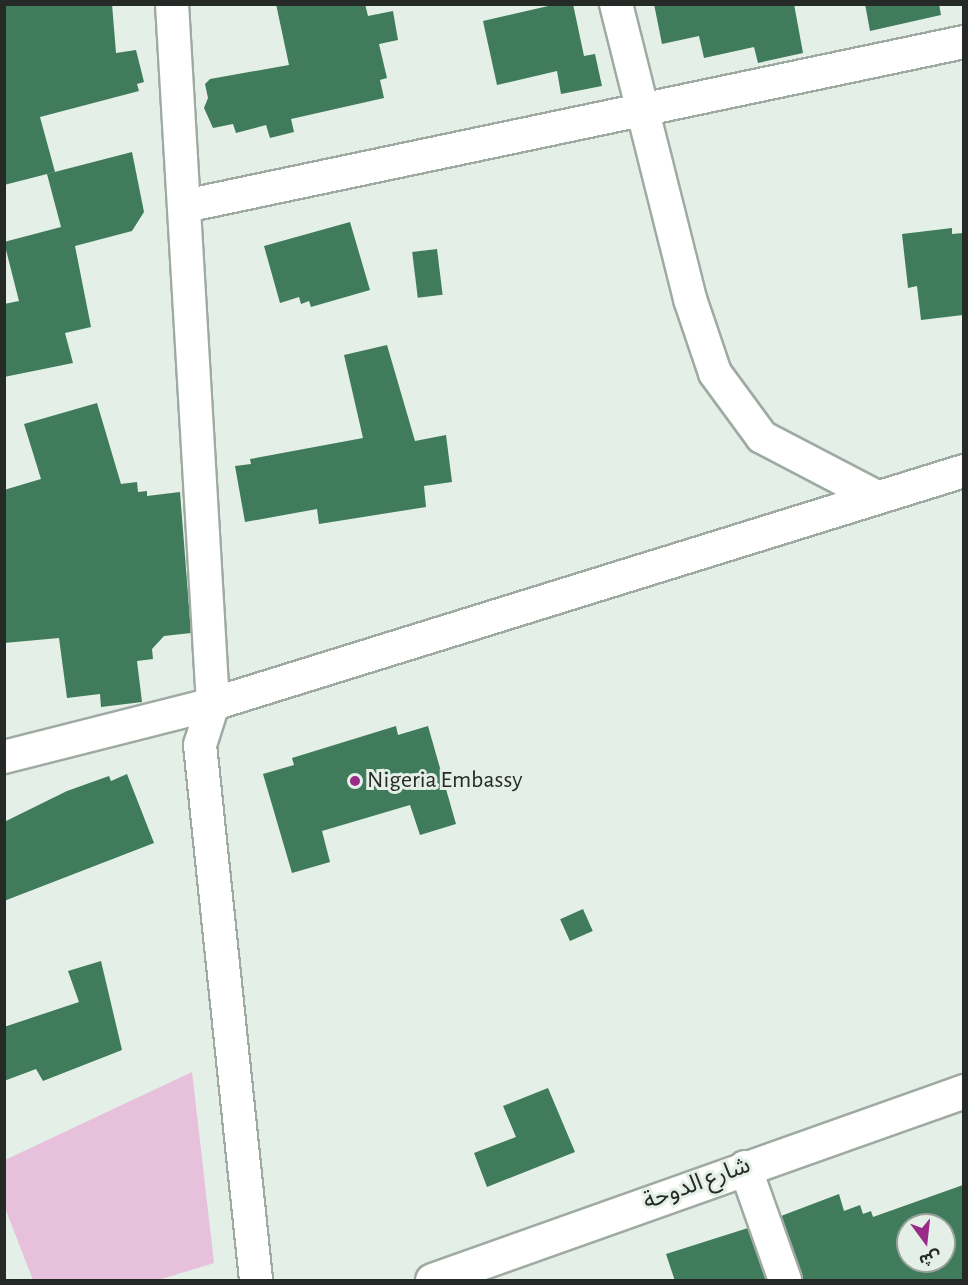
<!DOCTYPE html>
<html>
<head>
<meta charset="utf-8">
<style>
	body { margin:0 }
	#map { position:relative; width:968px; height:1285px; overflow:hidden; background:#e3efe7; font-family:"Alegreya Sans","Noto Sans Arabic",sans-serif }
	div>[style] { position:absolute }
	.green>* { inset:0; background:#e7c0dc }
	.building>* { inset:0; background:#407b5b; transform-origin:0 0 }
	.roads { filter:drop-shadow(2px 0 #9faaa3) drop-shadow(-2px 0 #9faaa3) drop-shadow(0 2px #9faaa3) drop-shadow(0 -2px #9faaa3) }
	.street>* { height:32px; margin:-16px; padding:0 16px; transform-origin:16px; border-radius:16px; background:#fff }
	.secondary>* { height:33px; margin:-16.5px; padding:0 16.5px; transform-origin:16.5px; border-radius:16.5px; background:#fff }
	.dots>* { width:16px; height:16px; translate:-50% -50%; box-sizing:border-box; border:3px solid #e3efe7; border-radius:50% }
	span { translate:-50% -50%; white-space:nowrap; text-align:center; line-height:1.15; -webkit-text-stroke:6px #e3efe7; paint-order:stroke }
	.poi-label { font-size:24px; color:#262a27 }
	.left { translate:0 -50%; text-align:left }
	.street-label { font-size:24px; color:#262a27 }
	.frame { position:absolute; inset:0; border:6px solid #262a27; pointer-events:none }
	.north { position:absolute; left:896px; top:1213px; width:60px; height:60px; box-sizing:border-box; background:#e3efe7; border:2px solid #97a09a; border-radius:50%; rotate:165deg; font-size:16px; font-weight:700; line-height:24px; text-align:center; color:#262a27 }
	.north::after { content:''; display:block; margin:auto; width:21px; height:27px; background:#9b2987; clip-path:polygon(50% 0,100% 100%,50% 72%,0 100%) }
</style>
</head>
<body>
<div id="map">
	<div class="green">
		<i style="clip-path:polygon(192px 1072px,214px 1263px,158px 1280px,33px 1280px,5px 1208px,5px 1160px)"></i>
	</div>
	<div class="building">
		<i style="clip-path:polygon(4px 4px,112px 4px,116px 53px,136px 50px,144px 82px,137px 84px,139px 91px,40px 117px,55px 172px,4px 185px)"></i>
		<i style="clip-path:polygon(276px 4px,365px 4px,368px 16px,393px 11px,398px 40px,379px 44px,387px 78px,380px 80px,384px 98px,291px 119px,294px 132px,270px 138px,266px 125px,236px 133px,233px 124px,213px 128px,204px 108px,208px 98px,205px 84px,210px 79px,289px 65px)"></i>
		<i style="clip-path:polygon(557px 4px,573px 4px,584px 56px,595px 54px,602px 86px,561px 94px,557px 71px,497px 85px,483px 21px)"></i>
		<i style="clip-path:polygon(654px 4px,794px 4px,803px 53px,758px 63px,754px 47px,704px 58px,699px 36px,662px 44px)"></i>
		<i style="clip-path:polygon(865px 4px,939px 4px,941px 15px,870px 31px)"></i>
		<i style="clip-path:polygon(132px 152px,144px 212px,132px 231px,75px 246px,91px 327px,65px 333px,73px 363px,4px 377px,4px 304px,19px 301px,4px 242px,61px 227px,47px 174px)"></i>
		<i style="clip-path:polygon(350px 222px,370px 290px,311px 307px,309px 301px,301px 304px,299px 297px,280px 303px,264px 246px)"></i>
		<i style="clip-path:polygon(952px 228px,952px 234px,963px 233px,963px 315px,921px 320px,917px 286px,908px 288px,902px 234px)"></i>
		<i style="left:437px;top:249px;width:46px;height:25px;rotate:83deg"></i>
		<i style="clip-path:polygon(387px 345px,415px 441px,446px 435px,452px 482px,424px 486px,426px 507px,319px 524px,317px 509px,245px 522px,235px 466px,251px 464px,250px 459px,363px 438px,344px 355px)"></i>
		<i style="clip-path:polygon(97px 403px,121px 484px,137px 482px,138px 492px,147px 491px,147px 496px,180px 492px,191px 633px,164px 636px,152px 649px,153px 659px,137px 661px,142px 702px,101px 707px,100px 694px,67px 698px,59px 638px,4px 643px,4px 490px,41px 479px,24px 424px)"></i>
		<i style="clip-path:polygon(396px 726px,398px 735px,428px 726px,456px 824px,420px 835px,410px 805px,322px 831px,330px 862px,292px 873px,263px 774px,294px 765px,292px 758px)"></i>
		<i style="clip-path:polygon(127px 774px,154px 843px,4px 901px,4px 822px,67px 791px,109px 776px,111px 781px)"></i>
		<i style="left:583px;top:909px;width:24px;height:25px;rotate:66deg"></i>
		<i style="clip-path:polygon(101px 961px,122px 1050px,43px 1081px,36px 1069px,4px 1081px,4px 1027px,79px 1002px,68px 971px)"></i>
		<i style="clip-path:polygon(548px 1088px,575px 1152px,487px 1187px,474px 1153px,516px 1137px,503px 1106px)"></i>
		<i style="clip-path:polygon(evenodd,963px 1185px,963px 1281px,803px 1281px,781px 1216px,839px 1194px,844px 1211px,860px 1205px,863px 1214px,871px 1211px,873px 1217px,963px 1185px,908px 1225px,944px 1225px,944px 1261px,908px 1261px,908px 1225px)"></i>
		<i style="clip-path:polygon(748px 1228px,766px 1281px,675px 1281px,666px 1254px)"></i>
	</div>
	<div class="roads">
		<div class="street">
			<i style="left:172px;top:4px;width:701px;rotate:86.65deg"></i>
			<i style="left:213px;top:704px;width:43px;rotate:107.6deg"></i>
			<i style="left:200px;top:745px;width:538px;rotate:84.02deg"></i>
			<i style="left:616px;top:4px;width:304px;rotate:75.9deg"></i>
			<i style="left:690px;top:299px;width:78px;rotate:71.3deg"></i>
			<i style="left:715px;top:373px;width:79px;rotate:53.7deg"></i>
			<i style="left:762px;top:437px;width:127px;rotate:27.6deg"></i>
			<i style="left:185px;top:206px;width:796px;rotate:-11.89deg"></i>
			<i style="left:4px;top:757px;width:216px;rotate:-14.2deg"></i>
			<i style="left:213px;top:704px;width:786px;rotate:-17.24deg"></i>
			<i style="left:745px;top:1167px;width:120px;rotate:70.5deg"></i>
		</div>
		<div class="secondary">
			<i style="left:432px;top:1280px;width:565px;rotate:-19.56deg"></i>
		</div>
	</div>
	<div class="dots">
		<i style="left:355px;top:781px;background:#9b2987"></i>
	</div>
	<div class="poi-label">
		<span class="left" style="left:367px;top:781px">Nigeria Embassy</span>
	</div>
	<div class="street-label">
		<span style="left:697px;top:1184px;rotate:-20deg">شارع الدوحة</span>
	</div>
	<div class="frame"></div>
	<div class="north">ش</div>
</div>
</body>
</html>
